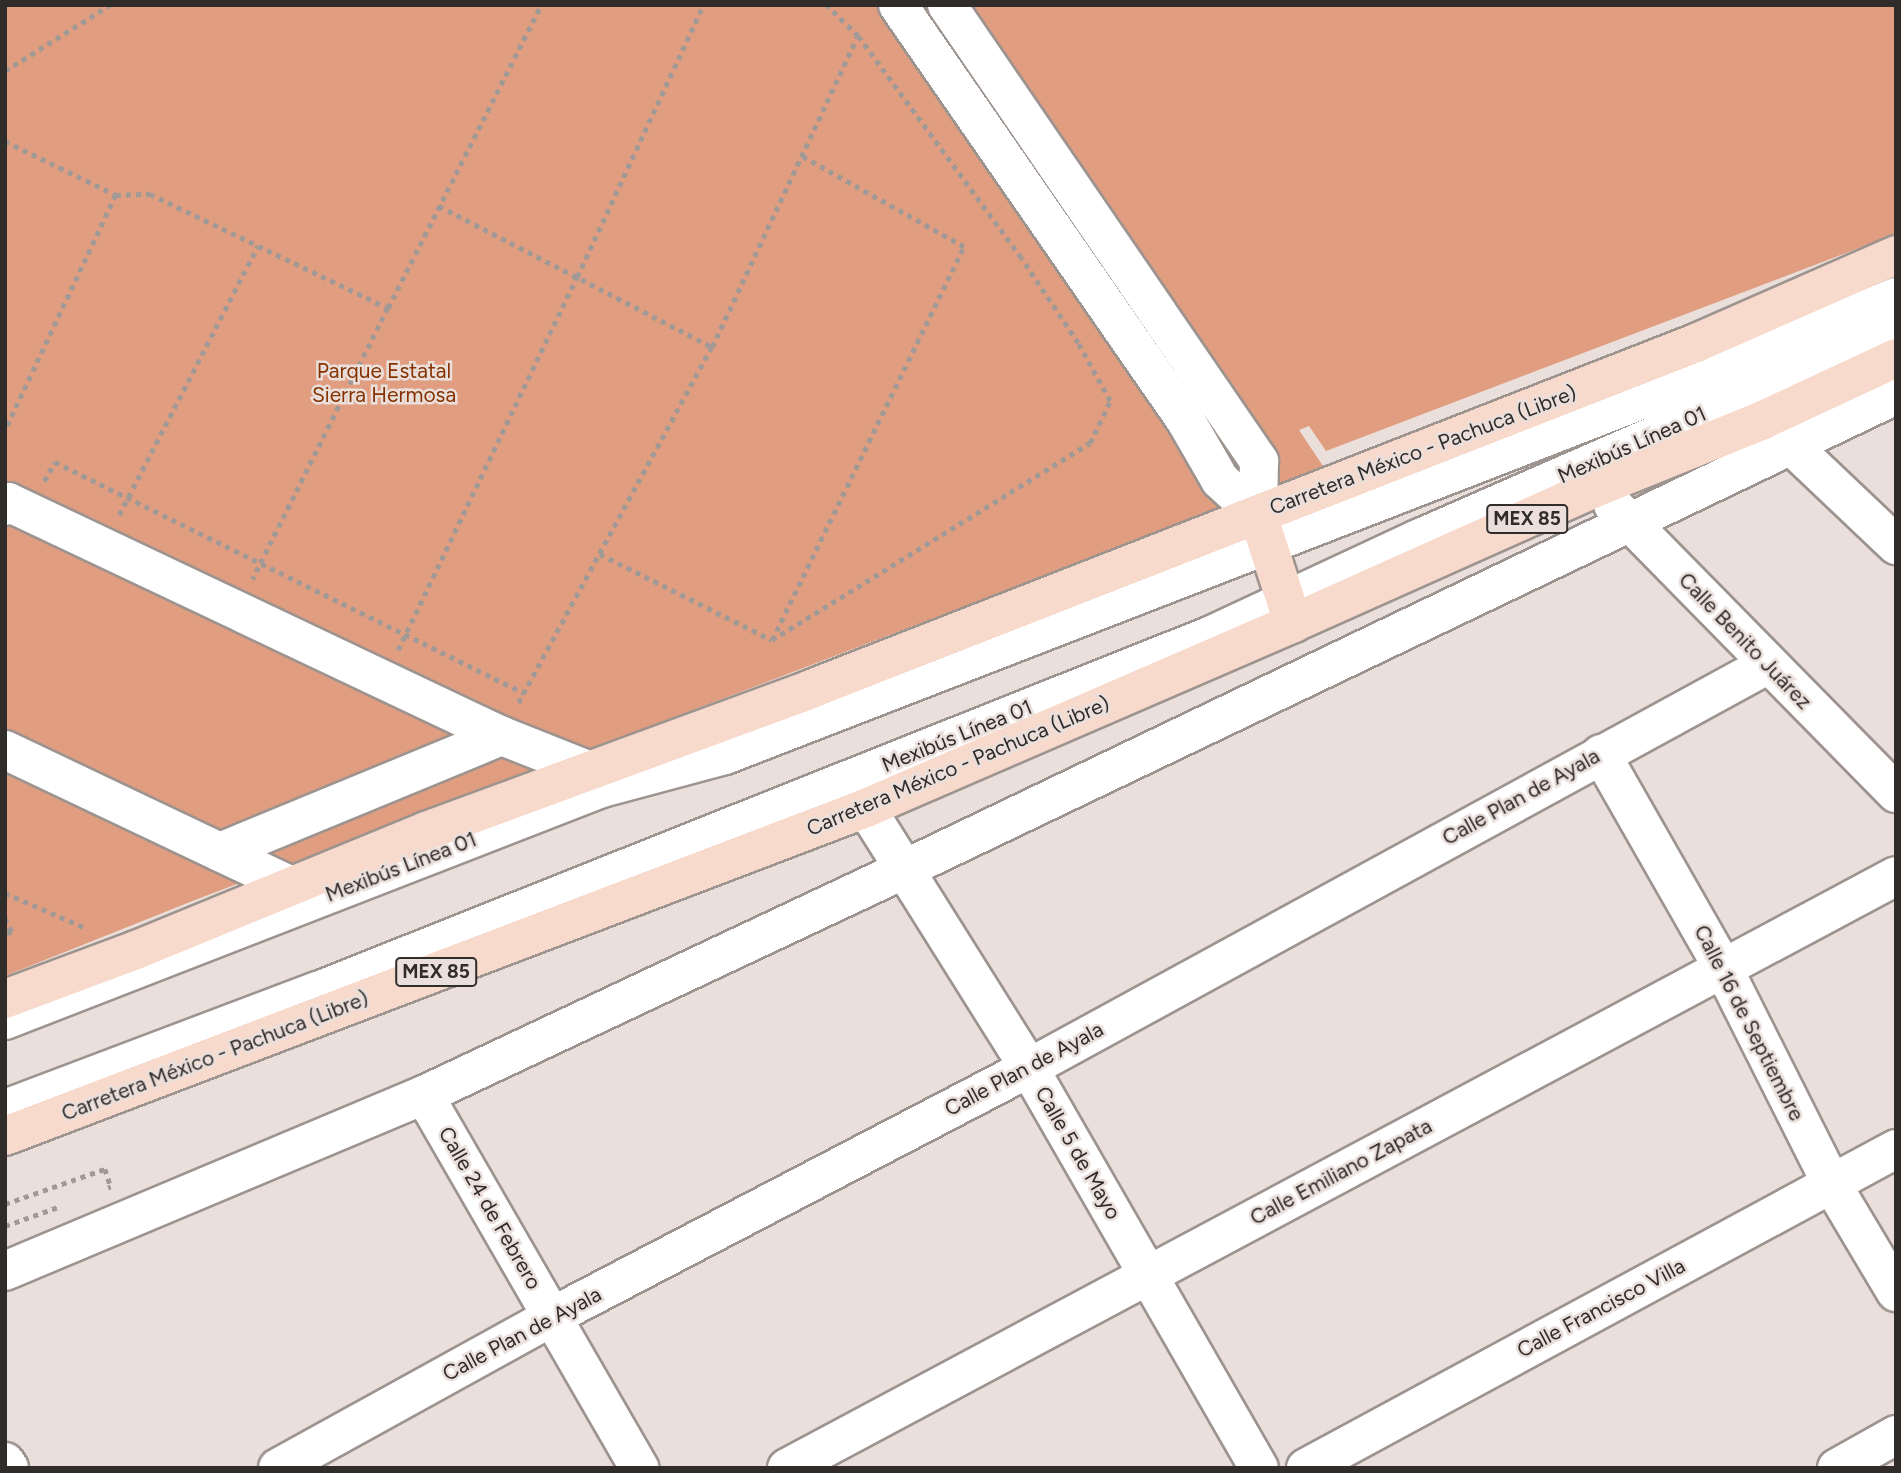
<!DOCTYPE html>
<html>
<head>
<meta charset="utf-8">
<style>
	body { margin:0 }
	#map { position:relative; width:1901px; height:1473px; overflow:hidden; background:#eadfdb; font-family:Figtree,sans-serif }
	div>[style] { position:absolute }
	.green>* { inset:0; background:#e09d80 }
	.path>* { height:4.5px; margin-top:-2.25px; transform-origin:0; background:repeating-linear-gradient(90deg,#a19996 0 5px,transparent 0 10px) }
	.roads { filter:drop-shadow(2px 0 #9d938f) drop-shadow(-2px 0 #9d938f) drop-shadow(0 2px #9d938f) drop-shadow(0 -2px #9d938f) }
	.minor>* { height:38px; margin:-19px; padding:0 19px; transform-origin:19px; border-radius:19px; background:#fff }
	.major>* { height:38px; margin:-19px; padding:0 19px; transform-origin:19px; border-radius:19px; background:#f8dacd }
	span { translate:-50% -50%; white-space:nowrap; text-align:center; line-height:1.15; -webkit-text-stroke:5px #eadfdb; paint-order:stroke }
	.shield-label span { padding:2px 5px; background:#eadfdb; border:2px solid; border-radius:5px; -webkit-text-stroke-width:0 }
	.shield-label { font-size:19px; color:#302c2a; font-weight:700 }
	.park-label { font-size:21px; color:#853200 }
	.street-label { font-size:21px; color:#302c2a }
	.frame { position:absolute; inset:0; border:7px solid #302c2a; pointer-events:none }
</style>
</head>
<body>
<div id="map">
	<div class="green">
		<i style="clip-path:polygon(5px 5px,1896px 5px,1896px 234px,1326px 451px,1309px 426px,1299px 430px,1325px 469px,195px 900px,5px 976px)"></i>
	</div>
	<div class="path">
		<i style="left:5px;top:71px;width:124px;rotate:-32.2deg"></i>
		<i style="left:5px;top:141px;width:123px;rotate:25.9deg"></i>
		<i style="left:116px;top:195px;width:261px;rotate:115.2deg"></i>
		<i style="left:116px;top:195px;width:34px;rotate:-2deg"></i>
		<i style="left:150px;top:194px;width:264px;rotate:25.6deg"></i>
		<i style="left:388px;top:308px;width:303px;rotate:116.5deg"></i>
		<i style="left:439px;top:206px;width:307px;rotate:27.3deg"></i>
		<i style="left:712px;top:347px;width:409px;rotate:118.5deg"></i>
		<i style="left:388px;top:308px;width:339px;rotate:-63.2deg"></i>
		<i style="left:712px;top:347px;width:344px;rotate:-64.9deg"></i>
		<i style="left:44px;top:481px;width:22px;rotate:-60deg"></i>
		<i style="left:55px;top:462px;width:523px;rotate:26.22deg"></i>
		<i style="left:119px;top:515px;width:303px;rotate:-62.7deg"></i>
		<i style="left:600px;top:554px;width:192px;rotate:26.6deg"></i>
		<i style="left:772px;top:640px;width:437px;rotate:-64deg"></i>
		<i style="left:964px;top:247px;width:187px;rotate:-150.8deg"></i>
		<i style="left:772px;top:640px;width:374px;rotate:-31.8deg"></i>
		<i style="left:1090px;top:443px;width:47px;rotate:-64.5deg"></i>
		<i style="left:1110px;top:401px;width:66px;rotate:-118.9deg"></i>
		<i style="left:1078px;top:343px;width:102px;rotate:-123.8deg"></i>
		<i style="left:1021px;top:258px;width:275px;rotate:-126.3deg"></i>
		<i style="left:858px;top:36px;width:45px;rotate:-135.9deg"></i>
		<i style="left:398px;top:650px;width:414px;rotate:-64.4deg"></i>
		<i style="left:577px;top:277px;width:300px;rotate:-65.1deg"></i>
		<i style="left:5px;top:893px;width:90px;rotate:23.4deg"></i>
		<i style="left:5px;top:918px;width:16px;rotate:63deg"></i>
		<i style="left:12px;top:932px;width:7px;rotate:164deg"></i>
		<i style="left:5px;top:1204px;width:106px;rotate:-19.3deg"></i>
		<i style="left:105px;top:1169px;width:19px;rotate:72deg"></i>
		<i style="left:111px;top:1187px;width:3px;rotate:162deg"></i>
		<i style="left:5px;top:1226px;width:59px;rotate:-19.7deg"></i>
	</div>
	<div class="roads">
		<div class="minor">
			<i style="left:898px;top:5px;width:506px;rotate:55.3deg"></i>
			<i style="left:1186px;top:421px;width:68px;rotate:60deg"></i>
			<i style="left:1220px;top:480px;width:52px;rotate:42.6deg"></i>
			<i style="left:947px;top:5px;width:553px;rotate:55.62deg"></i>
			<i style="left:1259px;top:461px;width:54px;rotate:91.1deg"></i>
			<i style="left:1776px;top:431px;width:166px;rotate:43.5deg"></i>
			<i style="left:1613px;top:505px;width:404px;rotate:45.5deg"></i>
			<i style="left:5px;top:506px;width:5px;rotate:-53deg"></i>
			<i style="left:8px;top:502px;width:547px;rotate:25.35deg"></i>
			<i style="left:502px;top:736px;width:92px;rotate:21.6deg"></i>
			<i style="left:5px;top:750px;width:314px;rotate:25.4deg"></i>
			<i style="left:1601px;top:754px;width:246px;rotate:60.3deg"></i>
			<i style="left:1723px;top:968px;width:241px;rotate:63.3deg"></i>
			<i style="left:1831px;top:1183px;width:127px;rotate:59.2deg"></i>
			<i style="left:866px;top:808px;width:307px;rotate:57.9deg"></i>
			<i style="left:1029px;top:1068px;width:461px;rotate:60.1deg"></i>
			<i style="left:220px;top:852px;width:305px;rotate:-22.4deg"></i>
			<i style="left:5px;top:1020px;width:640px;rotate:-21.24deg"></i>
			<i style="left:602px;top:788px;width:127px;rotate:-15deg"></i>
			<i style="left:725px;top:755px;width:1005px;rotate:-21.18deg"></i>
			<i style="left:1662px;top:392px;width:253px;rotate:-22.1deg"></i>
			<i style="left:424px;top:1095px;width:431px;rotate:60deg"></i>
			<i style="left:5px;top:1109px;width:335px;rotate:-20.7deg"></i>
			<i style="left:318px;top:991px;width:962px;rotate:-21.71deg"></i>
			<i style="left:1212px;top:635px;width:227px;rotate:-25deg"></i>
			<i style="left:1418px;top:539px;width:522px;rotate:-23.62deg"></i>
			<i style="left:5px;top:1271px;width:454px;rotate:-22.8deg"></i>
			<i style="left:424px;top:1095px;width:534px;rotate:-25.17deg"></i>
			<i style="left:907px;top:868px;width:1096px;rotate:-25.56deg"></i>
			<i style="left:5px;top:1462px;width:7px;rotate:56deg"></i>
			<i style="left:278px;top:1468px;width:314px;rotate:-28.9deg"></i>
			<i style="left:553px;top:1316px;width:537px;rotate:-27.52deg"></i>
			<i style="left:1029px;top:1068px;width:841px;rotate:-28.64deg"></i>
			<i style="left:787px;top:1468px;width:1257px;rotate:-28.09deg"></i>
			<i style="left:1306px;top:1468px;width:671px;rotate:-28.4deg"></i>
			<i style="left:1837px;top:1468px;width:68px;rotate:-29.2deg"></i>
		</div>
		<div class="major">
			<i style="left:1258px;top:515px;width:114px;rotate:72deg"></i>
			<i style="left:5px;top:999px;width:140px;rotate:-20.5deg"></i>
			<i style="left:136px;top:950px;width:313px;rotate:-22.3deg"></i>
			<i style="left:426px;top:831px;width:410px;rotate:-20.2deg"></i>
			<i style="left:811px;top:689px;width:950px;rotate:-21.35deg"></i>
			<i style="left:1696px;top:343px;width:219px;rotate:-23.7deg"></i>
			<i style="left:5px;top:1136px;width:921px;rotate:-20.85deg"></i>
			<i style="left:866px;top:808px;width:465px;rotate:-23.4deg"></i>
			<i style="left:1293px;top:623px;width:331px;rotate:-24.1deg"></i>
			<i style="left:1595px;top:488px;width:181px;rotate:-22deg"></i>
			<i style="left:1763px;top:420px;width:147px;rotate:-25deg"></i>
		</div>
	</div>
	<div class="shield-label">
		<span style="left:1527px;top:519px">MEX 85</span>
		<span style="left:436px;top:972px">MEX 85</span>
	</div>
	<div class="park-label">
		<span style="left:384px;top:383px">Parque Estatal<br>Sierra Hermosa</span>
	</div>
	<div class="street-label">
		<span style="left:1632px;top:445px;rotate:-24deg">Mexibús Línea 01</span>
		<span style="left:1423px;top:450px;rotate:-21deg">Carretera México - Pachuca (Libre)</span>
		<span style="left:1745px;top:641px;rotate:46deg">Calle Benito Juárez</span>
		<span style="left:957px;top:736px;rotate:-22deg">Mexibús Línea 01</span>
		<span style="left:958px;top:766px;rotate:-23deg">Carretera México - Pachuca (Libre)</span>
		<span style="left:1521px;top:797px;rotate:-29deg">Calle Plan de Ayala</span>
		<span style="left:401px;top:867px;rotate:-21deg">Mexibús Línea 01</span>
		<span style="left:1749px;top:1023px;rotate:63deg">Calle 16 de Septiembre</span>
		<span style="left:215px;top:1056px;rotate:-21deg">Carretera México - Pachuca (Libre)</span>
		<span style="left:1024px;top:1069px;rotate:-28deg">Calle Plan de Ayala</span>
		<span style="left:1078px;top:1153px;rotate:60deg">Calle 5 de Mayo</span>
		<span style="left:1341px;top:1172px;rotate:-28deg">Calle Emiliano Zapata</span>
		<span style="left:490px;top:1208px;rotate:60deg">Calle 24 de Febrero</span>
		<span style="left:1601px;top:1308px;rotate:-28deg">Calle Francisco Villa</span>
		<span style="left:522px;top:1334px;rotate:-28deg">Calle Plan de Ayala</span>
	</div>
	<div class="frame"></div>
</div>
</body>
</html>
